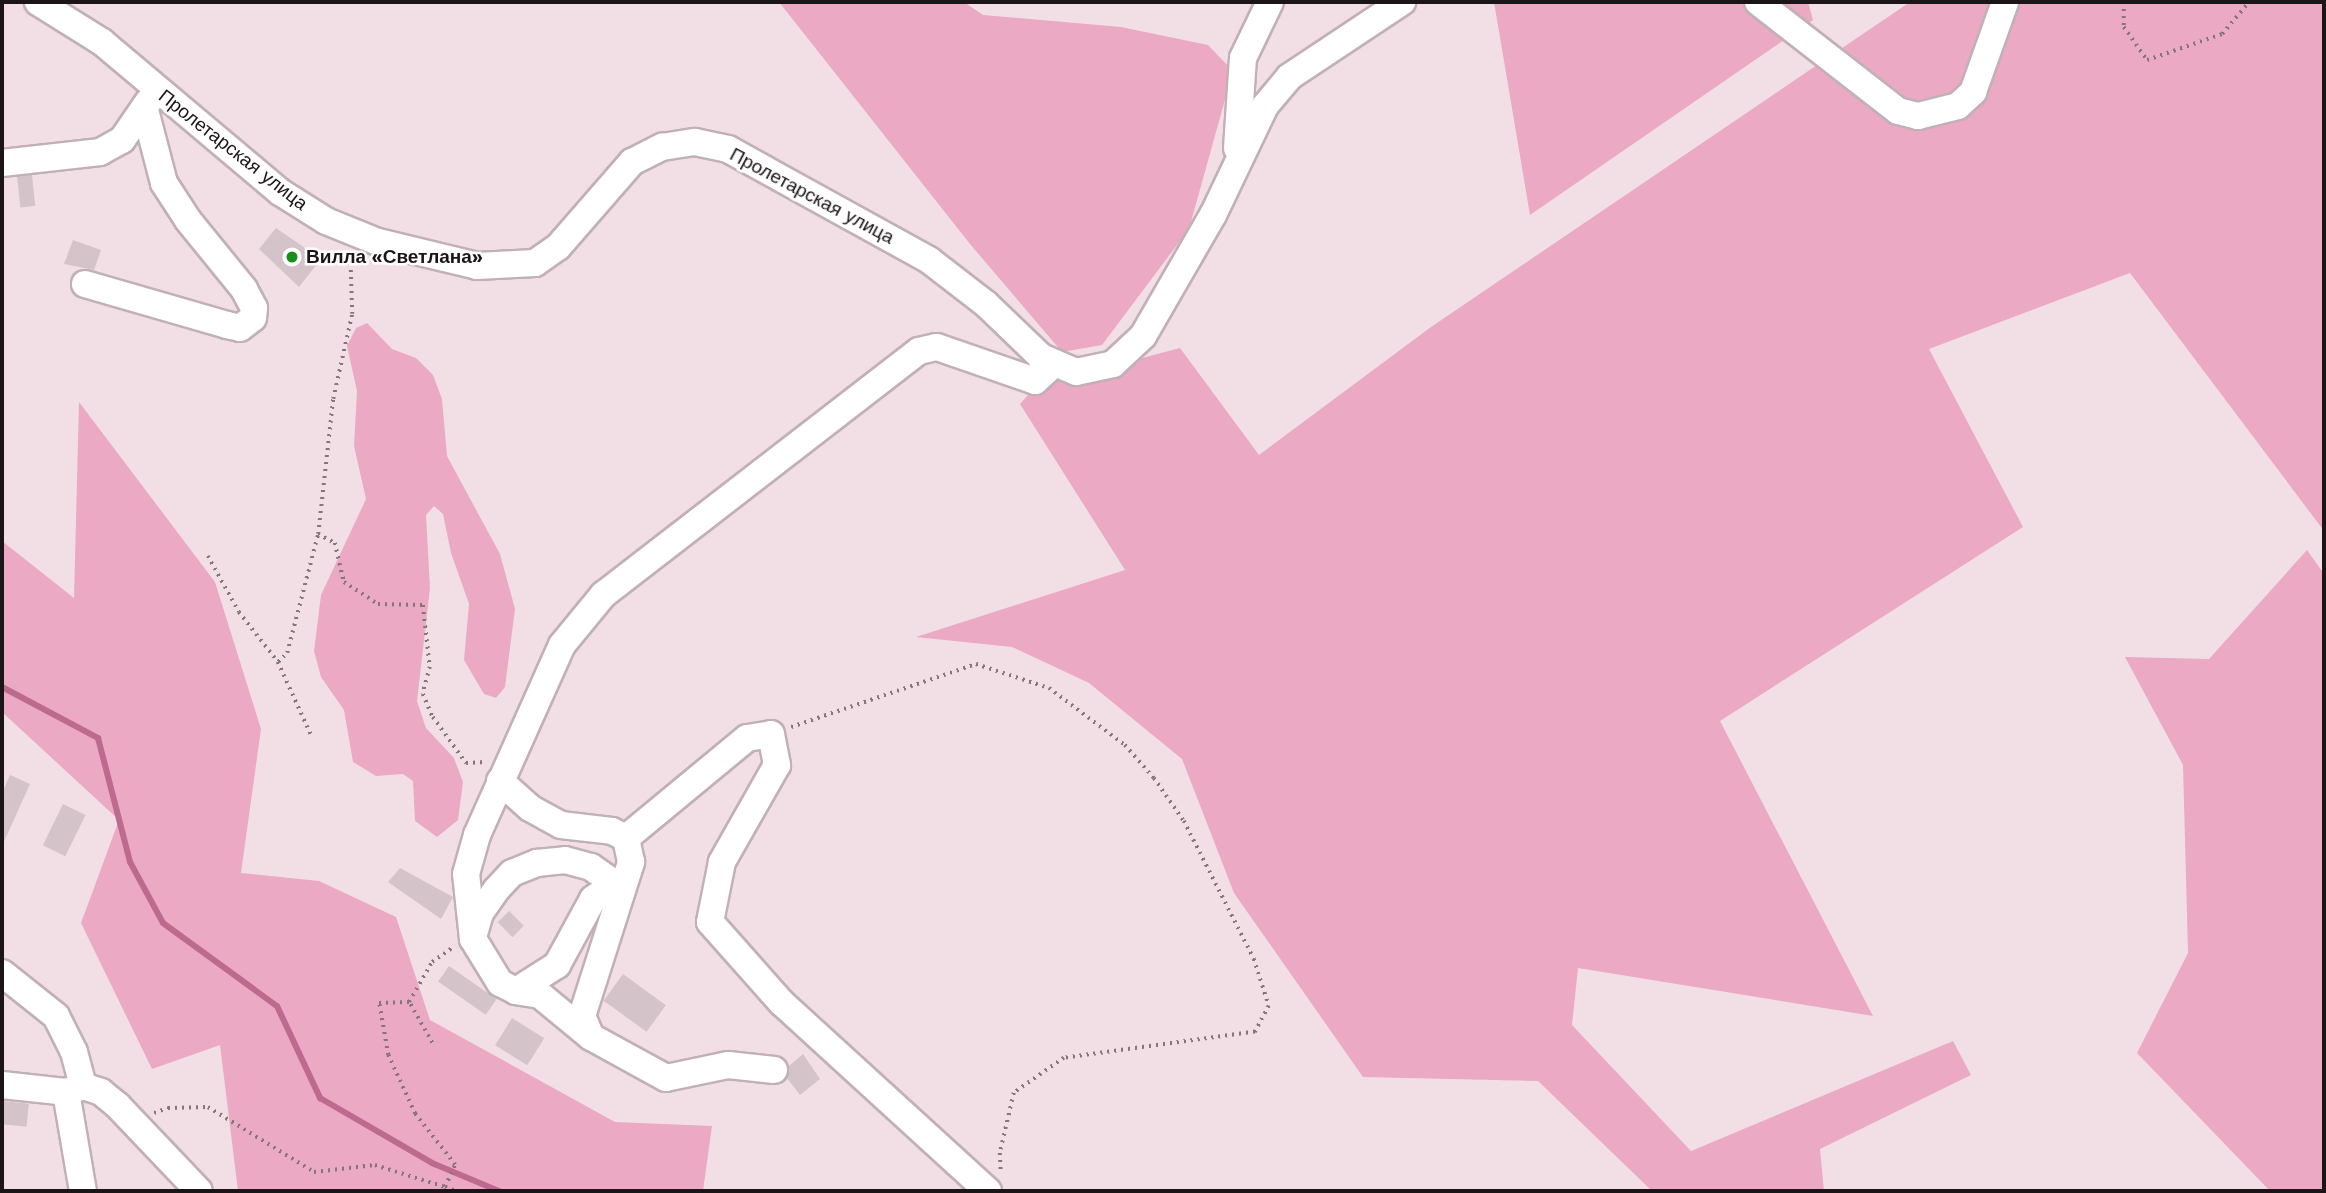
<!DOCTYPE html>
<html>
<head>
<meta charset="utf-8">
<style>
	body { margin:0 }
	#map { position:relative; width:2326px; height:1193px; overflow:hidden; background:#f2dfe6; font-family:"Work Sans",sans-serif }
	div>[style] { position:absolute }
	.green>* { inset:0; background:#eba9c4 }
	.stream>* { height:6px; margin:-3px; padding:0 3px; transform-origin:3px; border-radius:3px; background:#bc6a8e }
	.building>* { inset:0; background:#d5c3ca; transform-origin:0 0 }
	.path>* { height:3.5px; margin-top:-1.75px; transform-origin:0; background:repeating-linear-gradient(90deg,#83767b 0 2px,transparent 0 7px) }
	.roads { filter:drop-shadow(2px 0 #c2b0b7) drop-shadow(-2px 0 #c2b0b7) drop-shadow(0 2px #c2b0b7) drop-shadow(0 -2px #c2b0b7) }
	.minor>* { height:26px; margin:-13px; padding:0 13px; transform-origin:13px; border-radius:13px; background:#fff }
	.dots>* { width:19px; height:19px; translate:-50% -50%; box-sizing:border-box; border:4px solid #fff; border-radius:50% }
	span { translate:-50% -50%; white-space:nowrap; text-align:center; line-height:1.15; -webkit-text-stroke:5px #fff; paint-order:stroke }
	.street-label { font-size:19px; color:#1c1518 }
	.poi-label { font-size:19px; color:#1c1518; font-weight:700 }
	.left { translate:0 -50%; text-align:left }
	.frame { position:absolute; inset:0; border:4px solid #1c1518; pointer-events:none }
</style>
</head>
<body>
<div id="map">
	<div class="green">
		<i style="clip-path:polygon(779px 2px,964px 2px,983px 15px,1121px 27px,1208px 45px,1233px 71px,1189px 229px,1102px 345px,1062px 352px,970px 244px)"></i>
		<i style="clip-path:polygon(1494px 2px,1808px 2px,1813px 20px,1530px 215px)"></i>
		<i style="clip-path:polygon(1910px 2px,2324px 2px,2324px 531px,2130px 273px,1929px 349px,2023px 527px,1720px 721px,1873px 1016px,1578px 968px,1572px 1025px,1691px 1151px,1953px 1041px,1971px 1075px,1820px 1149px,1824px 1191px,1652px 1191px,1538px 1081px,1363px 1077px,1234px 893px,1182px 759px,1089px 683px,1012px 647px,916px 637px,1125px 570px,1020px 404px,1036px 386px,1180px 348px,1259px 455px,1431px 327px)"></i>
		<i style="clip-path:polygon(367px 323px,392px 349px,416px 358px,433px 375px,442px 399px,447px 456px,500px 554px,515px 609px,505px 687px,496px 698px,484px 694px,464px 660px,469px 604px,451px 553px,443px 514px,434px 506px,426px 515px,430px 588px,417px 701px,426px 728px,454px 758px,463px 782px,458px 820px,437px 837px,415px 821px,413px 781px,403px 774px,376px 776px,353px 762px,344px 710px,321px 677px,314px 651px,321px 595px,366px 499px,354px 446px,357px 391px,347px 346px,356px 328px)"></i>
		<i style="clip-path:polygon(79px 402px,215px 582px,261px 729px,241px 873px,319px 881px,396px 917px,430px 1020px,615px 1122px,712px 1126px,703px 1191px,238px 1191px,220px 1045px,152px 1069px,81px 923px,119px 820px,2px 712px,2px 541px,74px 598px)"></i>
		<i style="clip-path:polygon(2307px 550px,2324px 574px,2324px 1191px,2270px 1191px,2137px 1053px,2188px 953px,2183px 765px,2125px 657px,2209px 659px)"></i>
	</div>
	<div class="stream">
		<i style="left:2px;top:687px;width:109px;rotate:28deg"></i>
		<i style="left:98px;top:738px;width:128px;rotate:75.5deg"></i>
		<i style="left:130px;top:862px;width:69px;rotate:61.6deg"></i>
		<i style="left:163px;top:923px;width:141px;rotate:36.1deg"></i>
		<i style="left:277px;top:1006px;width:102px;rotate:64.9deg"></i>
		<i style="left:320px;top:1098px;width:129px;rotate:30.1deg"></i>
		<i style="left:432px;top:1163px;width:73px;rotate:22.7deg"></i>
	</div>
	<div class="building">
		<i style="left:32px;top:175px;width:31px;height:15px;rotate:84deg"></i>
		<i style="clip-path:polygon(276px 228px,321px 259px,299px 287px,259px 249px)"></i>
		<i style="clip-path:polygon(73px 240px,101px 250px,94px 270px,64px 264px)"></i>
		<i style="clip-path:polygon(10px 775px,30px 784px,2px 846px,2px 793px)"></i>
		<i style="left:63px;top:804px;width:25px;height:46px;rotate:26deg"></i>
		<i style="clip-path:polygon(400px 868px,453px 897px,441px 919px,388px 882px)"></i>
		<i style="left:509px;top:911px;width:21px;height:16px;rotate:45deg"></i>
		<i style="left:449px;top:966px;width:58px;height:19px;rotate:35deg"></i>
		<i style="left:623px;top:974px;width:53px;height:33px;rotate:36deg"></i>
		<i style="left:512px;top:1018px;width:38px;height:32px;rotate:32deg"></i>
		<i style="clip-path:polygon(803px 1054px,820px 1079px,800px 1095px,787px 1078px,789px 1066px)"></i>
		<i style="left:2px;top:1101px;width:27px;height:23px;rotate:6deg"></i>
	</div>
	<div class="path">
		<i style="left:2124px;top:2px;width:25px;rotate:90deg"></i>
		<i style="left:2124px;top:27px;width:40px;rotate:55.1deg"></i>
		<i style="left:2147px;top:60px;width:79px;rotate:-19.1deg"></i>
		<i style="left:2222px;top:34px;width:42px;rotate:-49.8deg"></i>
		<i style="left:318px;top:534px;width:19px;rotate:28deg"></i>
		<i style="left:335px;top:543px;width:40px;rotate:77deg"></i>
		<i style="left:344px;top:582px;width:40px;rotate:32.9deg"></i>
		<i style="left:378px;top:604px;width:45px;rotate:1.3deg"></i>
		<i style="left:423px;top:605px;width:62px;rotate:83.6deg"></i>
		<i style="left:430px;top:667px;width:28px;rotate:105deg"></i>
		<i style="left:423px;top:694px;width:25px;rotate:67deg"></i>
		<i style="left:433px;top:717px;width:57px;rotate:54.3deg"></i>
		<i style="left:466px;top:763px;width:20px;rotate:-3deg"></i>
		<i style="left:208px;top:556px;width:64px;rotate:61deg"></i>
		<i style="left:239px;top:612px;width:63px;rotate:52deg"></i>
		<i style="left:278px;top:662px;width:13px;rotate:-45deg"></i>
		<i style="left:287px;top:653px;width:123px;rotate:-75.4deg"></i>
		<i style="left:318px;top:534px;width:136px;rotate:-83.7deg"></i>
		<i style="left:333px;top:399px;width:87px;rotate:-77.4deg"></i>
		<i style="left:352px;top:314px;width:61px;rotate:-91.9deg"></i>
		<i style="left:278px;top:662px;width:82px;rotate:65.6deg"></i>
		<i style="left:791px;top:727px;width:195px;rotate:-18.8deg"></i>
		<i style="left:976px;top:664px;width:77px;rotate:18.2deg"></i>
		<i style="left:1049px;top:688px;width:95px;rotate:36.9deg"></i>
		<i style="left:1125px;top:745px;width:44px;rotate:48.7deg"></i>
		<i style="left:1154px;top:778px;width:52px;rotate:55.1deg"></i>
		<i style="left:1184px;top:821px;width:155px;rotate:63.1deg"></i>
		<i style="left:1254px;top:959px;width:49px;rotate:72.3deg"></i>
		<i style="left:1269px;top:1006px;width:30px;rotate:118deg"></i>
		<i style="left:1255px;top:1032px;width:193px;rotate:172.2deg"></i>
		<i style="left:1064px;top:1058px;width:61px;rotate:145deg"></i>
		<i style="left:1014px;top:1093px;width:62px;rotate:103.1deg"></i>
		<i style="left:1000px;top:1153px;width:19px;rotate:87deg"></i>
		<i style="left:432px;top:1043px;width:47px;rotate:-119.3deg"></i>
		<i style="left:409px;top:1002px;width:46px;rotate:-60.1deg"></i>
		<i style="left:432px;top:962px;width:28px;rotate:-35deg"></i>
		<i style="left:154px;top:1113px;width:15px;rotate:-20deg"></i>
		<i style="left:168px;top:1108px;width:40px;rotate:-1.4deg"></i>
		<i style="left:208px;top:1107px;width:124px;rotate:31.5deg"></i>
		<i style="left:314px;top:1172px;width:61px;rotate:-6.5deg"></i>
		<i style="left:375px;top:1165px;width:73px;rotate:17.4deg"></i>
		<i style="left:445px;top:1187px;width:24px;rotate:-66deg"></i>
		<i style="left:455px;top:1165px;width:65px;rotate:-128.1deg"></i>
		<i style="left:415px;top:1114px;width:65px;rotate:-114.6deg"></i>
		<i style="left:388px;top:1055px;width:53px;rotate:-99.8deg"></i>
		<i style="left:379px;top:1003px;width:30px;rotate:-2deg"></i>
		<i style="left:445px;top:1187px;width:12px;rotate:20deg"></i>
	</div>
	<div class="roads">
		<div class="minor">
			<i style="left:38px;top:2px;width:75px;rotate:32deg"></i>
			<i style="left:102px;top:42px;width:233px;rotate:40.1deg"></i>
			<i style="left:280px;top:192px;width:54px;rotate:32.2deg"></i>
			<i style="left:326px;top:221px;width:56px;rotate:22deg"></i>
			<i style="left:378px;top:242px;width:102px;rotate:13.6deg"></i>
			<i style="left:477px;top:266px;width:58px;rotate:-3deg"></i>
			<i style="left:535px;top:263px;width:28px;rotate:-35deg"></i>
			<i style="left:558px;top:247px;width:113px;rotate:-49deg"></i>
			<i style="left:632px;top:162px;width:34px;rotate:-27deg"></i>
			<i style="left:662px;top:147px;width:33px;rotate:-9deg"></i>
			<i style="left:695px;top:142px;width:34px;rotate:12deg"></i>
			<i style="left:728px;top:149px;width:230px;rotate:28.9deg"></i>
			<i style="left:929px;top:260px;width:72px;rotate:37.7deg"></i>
			<i style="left:986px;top:304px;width:76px;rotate:43.9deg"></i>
			<i style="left:1041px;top:357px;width:38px;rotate:23deg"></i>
			<i style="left:1076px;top:372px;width:38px;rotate:-12deg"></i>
			<i style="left:1113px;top:364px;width:41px;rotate:-43deg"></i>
			<i style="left:1143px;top:336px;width:140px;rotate:-60deg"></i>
			<i style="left:1213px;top:215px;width:121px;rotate:-64.5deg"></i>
			<i style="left:1265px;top:106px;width:38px;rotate:-50deg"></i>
			<i style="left:1289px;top:77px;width:136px;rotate:-33.6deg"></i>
			<i style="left:1758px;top:2px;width:177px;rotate:37.9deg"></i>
			<i style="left:1898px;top:111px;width:21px;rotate:14deg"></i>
			<i style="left:1918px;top:116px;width:41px;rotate:-14deg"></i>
			<i style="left:1958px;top:106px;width:21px;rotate:-43deg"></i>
			<i style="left:1973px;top:92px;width:96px;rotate:-70.4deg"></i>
			<i style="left:1237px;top:148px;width:90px;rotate:-86.2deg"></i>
			<i style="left:1243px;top:58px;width:62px;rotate:-64.3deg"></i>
			<i style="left:2px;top:163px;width:99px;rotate:-6.4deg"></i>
			<i style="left:100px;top:152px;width:25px;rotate:-29deg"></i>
			<i style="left:122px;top:140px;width:46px;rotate:-55.6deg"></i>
			<i style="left:85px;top:284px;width:148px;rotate:16.1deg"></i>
			<i style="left:227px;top:325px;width:13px;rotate:13deg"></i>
			<i style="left:240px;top:328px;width:16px;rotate:-38deg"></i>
			<i style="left:253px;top:318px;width:10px;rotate:-84deg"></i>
			<i style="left:254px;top:308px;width:21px;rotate:-118deg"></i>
			<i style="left:244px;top:289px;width:89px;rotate:-129.1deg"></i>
			<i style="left:188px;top:220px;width:44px;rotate:-123deg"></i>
			<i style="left:164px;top:183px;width:75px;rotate:-104.6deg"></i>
			<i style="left:500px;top:781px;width:40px;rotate:42deg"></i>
			<i style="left:530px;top:808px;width:35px;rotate:29deg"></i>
			<i style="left:561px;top:825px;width:51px;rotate:6.7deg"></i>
			<i style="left:612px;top:831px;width:16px;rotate:27deg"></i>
			<i style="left:626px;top:838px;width:157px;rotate:-39.6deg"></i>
			<i style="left:747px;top:738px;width:24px;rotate:-9deg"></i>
			<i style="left:771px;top:734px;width:32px;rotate:79deg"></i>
			<i style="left:777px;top:765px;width:112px;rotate:119.6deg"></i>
			<i style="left:722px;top:862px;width:61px;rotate:101.3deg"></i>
			<i style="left:710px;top:922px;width:108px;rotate:48.4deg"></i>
			<i style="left:782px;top:1003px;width:279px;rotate:42.4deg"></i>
			<i style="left:474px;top:934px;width:22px;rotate:-74deg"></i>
			<i style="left:480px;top:913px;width:28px;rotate:-55deg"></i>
			<i style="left:496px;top:890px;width:23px;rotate:-47deg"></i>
			<i style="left:512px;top:873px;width:27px;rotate:-22deg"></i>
			<i style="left:537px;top:863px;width:28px;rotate:-6deg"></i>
			<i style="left:565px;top:860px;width:27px;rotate:15deg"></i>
			<i style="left:591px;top:867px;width:38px;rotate:35deg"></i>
			<i style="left:2px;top:973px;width:69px;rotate:38.5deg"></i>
			<i style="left:56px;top:1016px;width:40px;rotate:63.4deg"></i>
			<i style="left:74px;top:1052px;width:35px;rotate:75deg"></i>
			<i style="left:516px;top:991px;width:49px;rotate:-32.4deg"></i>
			<i style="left:557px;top:965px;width:75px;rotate:-61.4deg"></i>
			<i style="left:593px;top:899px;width:16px;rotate:-35deg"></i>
			<i style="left:606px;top:890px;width:16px;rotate:-4deg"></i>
			<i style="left:591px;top:1037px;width:23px;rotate:-113deg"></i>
			<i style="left:582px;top:1016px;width:162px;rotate:-72.3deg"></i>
			<i style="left:631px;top:862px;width:25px;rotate:-102deg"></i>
			<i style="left:774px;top:1070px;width:46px;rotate:-173.8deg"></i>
			<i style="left:728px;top:1065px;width:63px;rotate:168.2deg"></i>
			<i style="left:666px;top:1078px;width:85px;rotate:-151.3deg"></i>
			<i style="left:591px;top:1037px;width:66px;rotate:-140.5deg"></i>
			<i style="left:540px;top:995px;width:24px;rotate:-171deg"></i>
			<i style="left:516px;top:991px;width:18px;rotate:-153deg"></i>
			<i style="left:500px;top:983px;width:52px;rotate:-121.5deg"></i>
			<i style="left:473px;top:939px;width:65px;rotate:-96.1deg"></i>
			<i style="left:466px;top:874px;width:41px;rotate:-74.2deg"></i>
			<i style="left:477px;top:835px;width:208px;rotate:-65.9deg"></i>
			<i style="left:562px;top:645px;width:65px;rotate:-50.6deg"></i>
			<i style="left:603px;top:595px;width:399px;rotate:-37.7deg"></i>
			<i style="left:919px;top:351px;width:18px;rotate:-13deg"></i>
			<i style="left:937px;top:347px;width:104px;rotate:19.1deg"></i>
			<i style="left:1035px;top:381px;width:15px;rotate:-42deg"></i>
			<i style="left:1046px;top:371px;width:15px;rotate:-110deg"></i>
			<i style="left:2px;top:1085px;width:64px;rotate:6.2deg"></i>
			<i style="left:66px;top:1092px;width:18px;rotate:-19deg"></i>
			<i style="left:83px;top:1086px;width:19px;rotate:18deg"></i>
			<i style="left:101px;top:1092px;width:22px;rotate:39deg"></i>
			<i style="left:118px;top:1106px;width:117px;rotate:46.4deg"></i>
			<i style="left:66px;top:1092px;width:100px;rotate:80.3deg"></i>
		</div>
	</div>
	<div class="dots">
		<i style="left:292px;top:257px;background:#178f1a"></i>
	</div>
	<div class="street-label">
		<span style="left:233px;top:150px;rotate:38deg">Пролетарская улица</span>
		<span style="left:812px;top:196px;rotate:28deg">Пролетарская улица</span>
	</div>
	<div class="poi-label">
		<span class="left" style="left:306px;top:257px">Вилла «Светлана»</span>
	</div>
	<div class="frame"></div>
</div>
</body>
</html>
